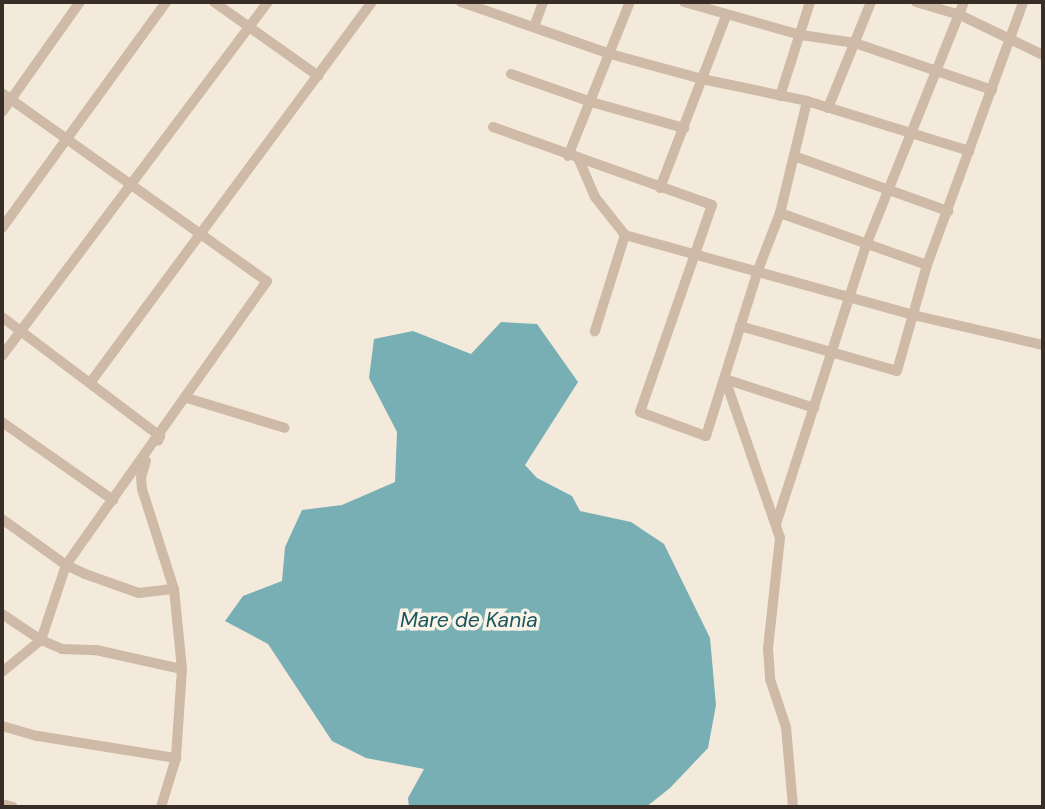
<!DOCTYPE html>
<html>
<head>
<meta charset="utf-8">
<style>
	body { margin:0 }
	#map { position:relative; width:1045px; height:809px; overflow:hidden; background:#f4eadb; font-family:"DM Sans",sans-serif }
	div>[style] { position:absolute }
	.water>* { inset:0; background:#77afb4 }
	.minor>* { height:10px; margin:-5px; padding:0 5px; transform-origin:5px; border-radius:5px; background:#cebaa6 }
	span { translate:-50% -50%; white-space:nowrap; text-align:center; line-height:1.15; -webkit-text-stroke:7px #fbf3e8; paint-order:stroke }
	.water-label { font-size:21px; color:#19575f; font-style:italic }
	.frame { position:absolute; inset:0; border:4px solid #392e27; pointer-events:none }
</style>
</head>
<body>
<div id="map">
	<div class="water">
		<i style="clip-path:polygon(501px 322px,537px 324px,578px 382px,525px 465px,537px 478px,572px 496px,580px 511px,631px 522px,664px 544px,710px 638px,716px 705px,708px 748px,670px 788px,646px 807px,409px 807px,408px 798px,424px 769px,366px 758px,332px 741px,268px 644px,225px 621px,243px 596px,282px 581px,285px 547px,302px 510px,342px 505px,395px 482px,397px 432px,369px 378px,374px 339px,413px 331px,471px 354px)"></i>
	</div>
	<div class="minor">
		<i style="left:214px;top:2px;width:128px;rotate:35.4deg"></i>
		<i style="left:461px;top:2px;width:158px;rotate:19.2deg"></i>
		<i style="left:610px;top:54px;width:95px;rotate:15.2deg"></i>
		<i style="left:702px;top:79px;width:107px;rotate:11.8deg"></i>
		<i style="left:807px;top:101px;width:170px;rotate:17.1deg"></i>
		<i style="left:684px;top:2px;width:122px;rotate:15.8deg"></i>
		<i style="left:801px;top:35px;width:55px;rotate:8.4deg"></i>
		<i style="left:855px;top:43px;width:145px;rotate:18.9deg"></i>
		<i style="left:916px;top:2px;width:46px;rotate:16.5deg"></i>
		<i style="left:960px;top:15px;width:92px;rotate:25.7deg"></i>
		<i style="left:534px;top:27px;width:27px;rotate:-70deg"></i>
		<i style="left:511px;top:74px;width:85px;rotate:19.3deg"></i>
		<i style="left:591px;top:102px;width:97px;rotate:15.6deg"></i>
		<i style="left:2px;top:93px;width:325px;rotate:35.4deg"></i>
		<i style="left:267px;top:281px;width:348px;rotate:125.3deg"></i>
		<i style="left:66px;top:565px;width:79px;rotate:108.4deg"></i>
		<i style="left:41px;top:640px;width:50px;rotate:140.6deg"></i>
		<i style="left:780px;top:96px;width:99px;rotate:-72.3deg"></i>
		<i style="left:828px;top:108px;width:114px;rotate:-67.9deg"></i>
		<i style="left:2px;top:112px;width:135px;rotate:-54.7deg"></i>
		<i style="left:493px;top:127px;width:232px;rotate:19.6deg"></i>
		<i style="left:712px;top:205px;width:219px;rotate:109.2deg"></i>
		<i style="left:640px;top:412px;width:70px;rotate:20deg"></i>
		<i style="left:706px;top:436px;width:174px;rotate:-72.6deg"></i>
		<i style="left:758px;top:270px;width:61px;rotate:-68.9deg"></i>
		<i style="left:780px;top:213px;width:115px;rotate:-76.4deg"></i>
		<i style="left:568px;top:156px;width:166px;rotate:-68.1deg"></i>
		<i style="left:794px;top:156px;width:164px;rotate:19.7deg"></i>
		<i style="left:579px;top:160px;width:40px;rotate:66.6deg"></i>
		<i style="left:595px;top:197px;width:48px;rotate:51.7deg"></i>
		<i style="left:625px;top:235px;width:101px;rotate:107.4deg"></i>
		<i style="left:660px;top:188px;width:184px;rotate:-69deg"></i>
		<i style="left:780px;top:213px;width:156px;rotate:19.5deg"></i>
		<i style="left:2px;top:228px;width:279px;rotate:-54deg"></i>
		<i style="left:625px;top:235px;width:299px;rotate:15.5deg"></i>
		<i style="left:913px;top:315px;width:133px;rotate:13deg"></i>
		<i style="left:2px;top:317px;width:198px;rotate:37deg"></i>
		<i style="left:160px;top:436px;width:5px;rotate:112deg"></i>
		<i style="left:740px;top:326px;width:163px;rotate:16deg"></i>
		<i style="left:897px;top:371px;width:110px;rotate:-74.2deg"></i>
		<i style="left:927px;top:265px;width:280px;rotate:-69.9deg"></i>
		<i style="left:2px;top:356px;width:443px;rotate:-53.1deg"></i>
		<i style="left:725px;top:379px;width:168px;rotate:70.9deg"></i>
		<i style="left:780px;top:538px;width:111px;rotate:96.2deg"></i>
		<i style="left:768px;top:648px;width:31px;rotate:86deg"></i>
		<i style="left:770px;top:679px;width:51px;rotate:71.6deg"></i>
		<i style="left:786px;top:727px;width:80px;rotate:85deg"></i>
		<i style="left:725px;top:379px;width:94px;rotate:18deg"></i>
		<i style="left:90px;top:383px;width:474px;rotate:-53.5deg"></i>
		<i style="left:187px;top:398px;width:102px;rotate:17deg"></i>
		<i style="left:2px;top:422px;width:136px;rotate:35.1deg"></i>
		<i style="left:146px;top:461px;width:17px;rotate:107deg"></i>
		<i style="left:141px;top:477px;width:12px;rotate:85deg"></i>
		<i style="left:142px;top:489px;width:105px;rotate:72.3deg"></i>
		<i style="left:2px;top:519px;width:79px;rotate:35.7deg"></i>
		<i style="left:66px;top:565px;width:21px;rotate:25deg"></i>
		<i style="left:85px;top:574px;width:57px;rotate:19.4deg"></i>
		<i style="left:139px;top:593px;width:35px;rotate:-7deg"></i>
		<i style="left:174px;top:589px;width:80px;rotate:84.3deg"></i>
		<i style="left:182px;top:669px;width:89px;rotate:93.9deg"></i>
		<i style="left:776px;top:524px;width:295px;rotate:-72.1deg"></i>
		<i style="left:867px;top:243px;width:260px;rotate:-68.1deg"></i>
		<i style="left:2px;top:614px;width:47px;rotate:33.7deg"></i>
		<i style="left:41px;top:640px;width:23px;rotate:23deg"></i>
		<i style="left:62px;top:649px;width:34px;rotate:2deg"></i>
		<i style="left:96px;top:650px;width:88px;rotate:12.5deg"></i>
		<i style="left:2px;top:726px;width:37px;rotate:16deg"></i>
		<i style="left:38px;top:736px;width:140px;rotate:9.1deg"></i>
		<i style="left:176px;top:758px;width:51px;rotate:107deg"></i>
		<i style="left:2px;top:804px;width:11px;rotate:15deg"></i>
	</div>
	<div class="water-label">
		<span style="left:469px;top:620px">Mare de Kania</span>
	</div>
	<div class="frame"></div>
</div>
</body>
</html>
